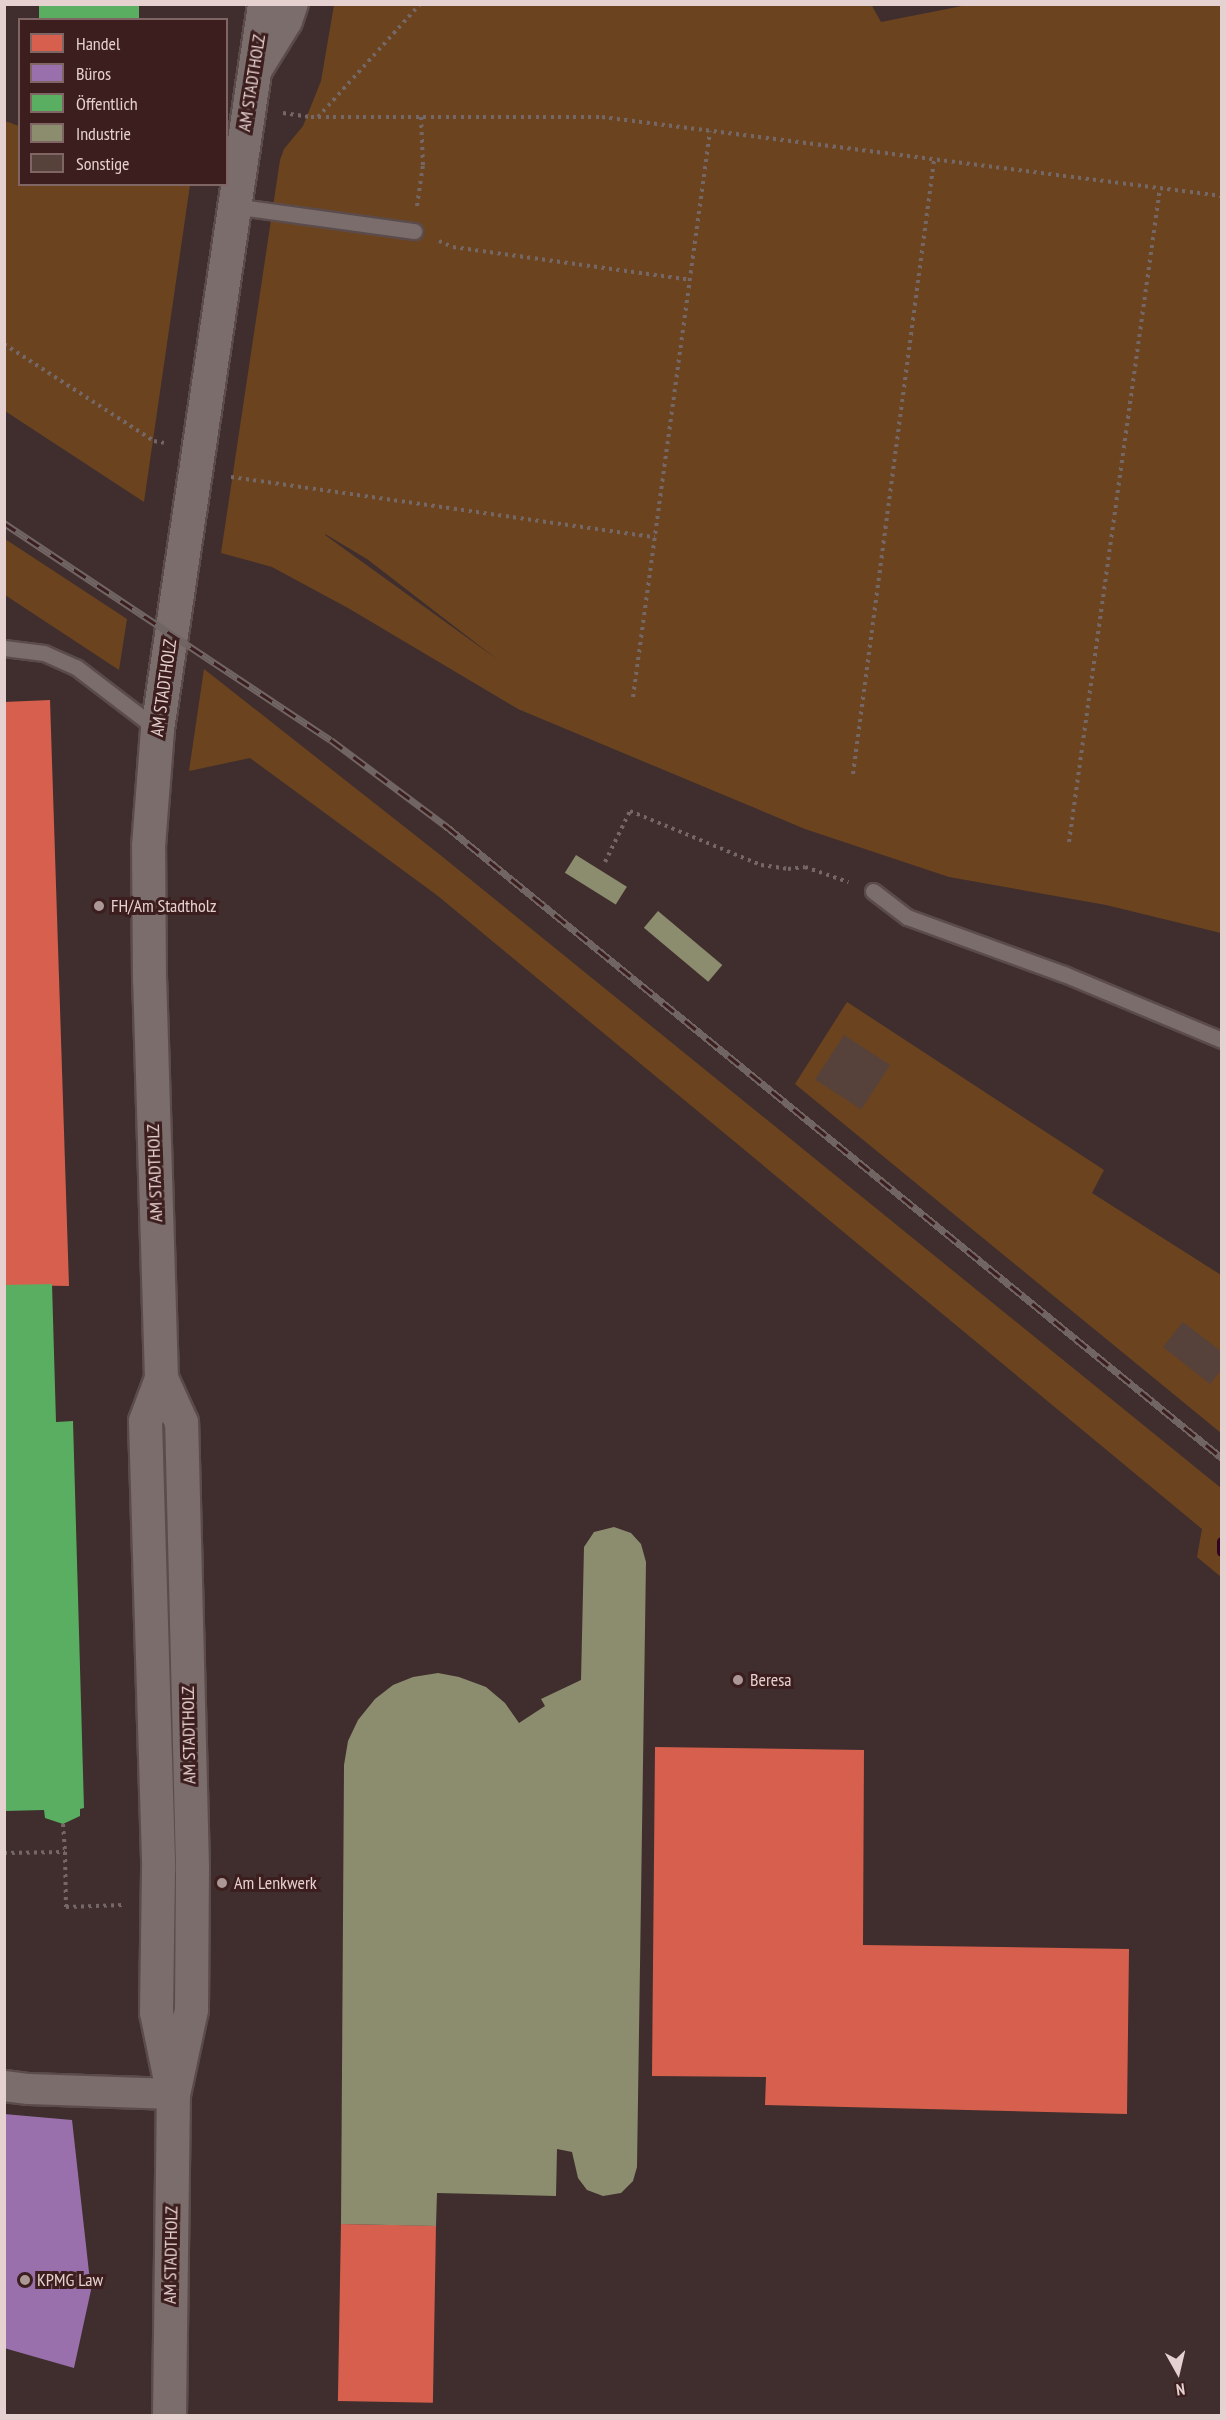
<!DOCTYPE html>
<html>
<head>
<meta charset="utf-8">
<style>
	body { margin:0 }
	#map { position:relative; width:1226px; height:2420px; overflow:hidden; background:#3f2e2d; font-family:"PT Sans Narrow",sans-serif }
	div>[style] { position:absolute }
	.green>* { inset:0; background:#6b441f }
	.shops>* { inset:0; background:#d6604d; transform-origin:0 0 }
	.offices>* { inset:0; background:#9970ab }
	.public>* { inset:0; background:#5aae61; transform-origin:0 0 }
	.industry>* { inset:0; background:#8c8c6e; transform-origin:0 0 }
	.stream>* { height:10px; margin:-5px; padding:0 5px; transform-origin:5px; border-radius:5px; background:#300420 }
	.building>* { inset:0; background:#57413b; transform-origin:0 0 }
	.path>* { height:4px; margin-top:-2px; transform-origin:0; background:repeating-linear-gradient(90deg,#746766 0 3px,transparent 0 7.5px) }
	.roads { filter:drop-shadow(2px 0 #5b4c4b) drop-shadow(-2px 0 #5b4c4b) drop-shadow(0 2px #5b4c4b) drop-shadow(0 -2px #5b4c4b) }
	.lane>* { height:15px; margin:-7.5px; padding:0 7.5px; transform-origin:7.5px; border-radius:7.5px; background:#7a6d6c }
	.street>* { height:30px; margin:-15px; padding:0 15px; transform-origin:15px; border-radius:15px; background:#7a6d6c }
	.secondary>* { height:33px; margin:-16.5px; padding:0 16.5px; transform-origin:16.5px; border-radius:16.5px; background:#7a6d6c }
	.rail>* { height:7px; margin-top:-3.5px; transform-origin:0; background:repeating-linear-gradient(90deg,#3b1e1d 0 14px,#716564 0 28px); box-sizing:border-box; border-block:2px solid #716564 }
	.dots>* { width:16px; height:16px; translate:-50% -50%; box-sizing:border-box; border:3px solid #3b1e1d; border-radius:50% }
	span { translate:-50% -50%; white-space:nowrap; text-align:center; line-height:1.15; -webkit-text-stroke:6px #3b1e1d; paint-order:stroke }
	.street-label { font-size:18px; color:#e5d1cf }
	.poi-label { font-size:18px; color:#e5d1cf }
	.left { translate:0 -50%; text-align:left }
	.frame { position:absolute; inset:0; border:6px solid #e5d1cf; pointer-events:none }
	.legend { position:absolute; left:18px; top:18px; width:210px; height:168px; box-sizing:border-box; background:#3b1e1d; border:2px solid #7f6664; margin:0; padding:8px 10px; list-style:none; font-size:18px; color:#e5d1cf }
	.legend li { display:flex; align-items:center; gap:12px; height:30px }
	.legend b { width:30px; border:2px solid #7f6664 }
	.north { position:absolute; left:1148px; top:2342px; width:60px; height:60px; -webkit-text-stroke:4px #3b1e1d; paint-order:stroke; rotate:172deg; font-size:16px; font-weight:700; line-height:24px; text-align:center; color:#e5d1cf }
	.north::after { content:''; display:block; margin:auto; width:21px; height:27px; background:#e5d1cf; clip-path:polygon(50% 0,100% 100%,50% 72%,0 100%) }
</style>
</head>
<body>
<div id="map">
	<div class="green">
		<i style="clip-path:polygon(evenodd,871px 4px,881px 22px,967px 5px,1221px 5px,1221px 933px,1106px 905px,949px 877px,805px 829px,518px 709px,348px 608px,272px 567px,221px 553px,280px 160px,284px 149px,303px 126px,321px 81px,334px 5px,871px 4px,325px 534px,367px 559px,498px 660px,325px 535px,325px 534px)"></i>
		<i style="clip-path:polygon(5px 121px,19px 126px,20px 184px,190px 185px,144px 502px,5px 411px)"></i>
		<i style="clip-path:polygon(5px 539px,127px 619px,119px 670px,5px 595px)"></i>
		<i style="clip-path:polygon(204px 669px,439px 854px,1221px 1488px,1221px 1577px,1197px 1557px,1202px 1529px,438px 896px,250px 758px,189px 771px)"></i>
		<i style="clip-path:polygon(847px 1002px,1104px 1170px,1092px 1193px,1221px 1275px,1221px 1433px,795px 1084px)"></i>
		<i style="clip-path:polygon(165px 1421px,179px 1731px,165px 1732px,156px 1447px,162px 1423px)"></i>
	</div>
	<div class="shops">
		<i style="clip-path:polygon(50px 700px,69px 1286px,4px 1285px,4px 702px)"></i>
		<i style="clip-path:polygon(655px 1747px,864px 1750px,863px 1945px,1129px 1949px,1127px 2114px,765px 2105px,766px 2077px,652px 2076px)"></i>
		<i style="left:341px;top:2224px;width:95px;height:177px;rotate:1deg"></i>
	</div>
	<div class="offices">
		<i style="clip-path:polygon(4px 2114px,72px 2120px,91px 2290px,74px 2368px,4px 2348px)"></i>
	</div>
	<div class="public">
		<i style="left:39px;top:4px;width:100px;height:16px"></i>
		<i style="clip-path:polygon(52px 1284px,56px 1422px,73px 1421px,84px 1808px,80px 1809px,80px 1816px,63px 1824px,45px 1818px,44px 1810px,4px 1811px,4px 1285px)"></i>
	</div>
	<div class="industry">
		<i style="left:576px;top:855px;width:60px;height:21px;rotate:32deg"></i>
		<i style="left:658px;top:911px;width:84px;height:22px;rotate:40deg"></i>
		<i style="clip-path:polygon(614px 1527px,631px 1533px,641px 1544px,646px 1562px,637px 2167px,633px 2181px,621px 2193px,603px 2196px,587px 2190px,578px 2178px,572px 2152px,557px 2149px,556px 2196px,437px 2193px,436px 2226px,341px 2224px,344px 1765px,348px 1741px,358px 1720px,375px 1699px,393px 1685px,413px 1677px,438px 1673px,459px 1677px,486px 1687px,505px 1703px,519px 1723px,545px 1706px,541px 1699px,581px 1680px,584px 1547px,594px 1532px)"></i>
	</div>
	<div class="stream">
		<i style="left:1222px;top:1542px;width:10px;rotate:90deg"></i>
	</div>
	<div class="building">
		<i style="left:844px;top:1035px;width:55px;height:53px;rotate:33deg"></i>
		<i style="clip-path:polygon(1183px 1322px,1222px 1352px,1222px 1369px,1210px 1384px,1163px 1347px)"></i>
	</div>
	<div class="path">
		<i style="left:283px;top:113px;width:28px;rotate:8deg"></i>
		<i style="left:311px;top:117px;width:291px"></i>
		<i style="left:602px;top:117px;width:625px;rotate:7.26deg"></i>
		<i style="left:318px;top:117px;width:152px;rotate:-47.9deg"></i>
		<i style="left:417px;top:206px;width:41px;rotate:-81.7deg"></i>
		<i style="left:423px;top:165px;width:48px;rotate:-92.4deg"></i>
		<i style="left:439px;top:241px;width:15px;rotate:23deg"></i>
		<i style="left:453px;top:247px;width:239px;rotate:7.9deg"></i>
		<i style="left:4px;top:344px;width:179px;rotate:32.9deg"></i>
		<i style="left:154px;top:441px;width:10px;rotate:11deg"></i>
		<i style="left:231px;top:477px;width:428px;rotate:8.1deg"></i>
		<i style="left:633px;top:697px;width:571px;rotate:-82.25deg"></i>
		<i style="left:853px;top:774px;width:619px;rotate:-82.48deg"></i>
		<i style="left:1069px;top:842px;width:660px;rotate:-82.08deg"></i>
		<i style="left:605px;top:862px;width:57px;rotate:-63.9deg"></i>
		<i style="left:630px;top:811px;width:142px;rotate:22.4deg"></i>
		<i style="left:761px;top:865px;width:27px;rotate:8deg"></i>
		<i style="left:788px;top:869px;width:17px;rotate:-7deg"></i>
		<i style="left:805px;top:867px;width:46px;rotate:19.2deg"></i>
		<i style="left:63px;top:1824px;width:28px;rotate:86deg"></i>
		<i style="left:4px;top:1853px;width:61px;rotate:-0.9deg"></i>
		<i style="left:65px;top:1852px;width:55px;rotate:89deg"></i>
		<i style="left:66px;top:1907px;width:57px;rotate:-2deg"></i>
	</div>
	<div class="roads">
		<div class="lane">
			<i style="left:233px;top:206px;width:183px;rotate:7.9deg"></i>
			<i style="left:4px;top:648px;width:40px;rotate:7.1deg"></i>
			<i style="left:44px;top:653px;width:35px;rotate:24deg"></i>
			<i style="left:76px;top:667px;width:102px;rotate:37.4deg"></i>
			<i style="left:873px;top:891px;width:43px;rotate:37.4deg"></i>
			<i style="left:907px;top:917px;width:167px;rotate:20deg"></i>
			<i style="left:1064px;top:974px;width:171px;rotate:22.7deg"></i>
		</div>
		<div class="street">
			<i style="left:255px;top:73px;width:61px;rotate:-58.4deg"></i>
			<i style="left:287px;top:21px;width:18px;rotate:-71deg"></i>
			<i style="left:4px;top:2086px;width:25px;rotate:7deg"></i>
			<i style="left:29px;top:2089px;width:144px;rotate:2deg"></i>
		</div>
		<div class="secondary">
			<i style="left:161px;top:1378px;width:46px;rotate:110.4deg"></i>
			<i style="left:145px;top:1421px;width:449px;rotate:88.3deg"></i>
			<i style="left:158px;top:1870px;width:142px;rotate:90.8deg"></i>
			<i style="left:156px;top:2012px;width:69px;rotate:78.4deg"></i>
			<i style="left:169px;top:2416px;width:322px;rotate:-89.3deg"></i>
			<i style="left:173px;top:2094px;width:87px;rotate:-78deg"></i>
			<i style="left:191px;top:2009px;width:142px;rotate:-89.6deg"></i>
			<i style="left:192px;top:1867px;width:445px;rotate:-91.4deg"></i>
			<i style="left:181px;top:1422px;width:48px;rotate:-114.4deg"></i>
			<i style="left:161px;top:1378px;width:398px;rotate:-91.7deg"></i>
			<i style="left:149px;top:980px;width:134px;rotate:-90.4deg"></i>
			<i style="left:148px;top:846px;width:117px;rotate:-85.6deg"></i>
			<i style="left:157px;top:729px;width:733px;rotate:-81.6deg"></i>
		</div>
	</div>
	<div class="rail">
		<i style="left:4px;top:523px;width:392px;rotate:33.6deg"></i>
		<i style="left:331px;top:740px;width:144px;rotate:36.8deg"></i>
		<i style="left:446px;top:826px;width:1001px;rotate:39.16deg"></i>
	</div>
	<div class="dots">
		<i style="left:99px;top:906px;background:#ab9896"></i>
		<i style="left:738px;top:1680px;background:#ab9896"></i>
		<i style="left:222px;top:1883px;background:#ab9896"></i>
		<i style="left:25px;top:2280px;background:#ab9896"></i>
	</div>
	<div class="street-label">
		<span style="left:252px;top:83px;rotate:-81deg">AM STADTHOLZ</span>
		<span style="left:164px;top:688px;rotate:-82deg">AM STADTHOLZ</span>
		<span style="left:155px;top:1173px;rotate:-92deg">AM STADTHOLZ</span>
		<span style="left:189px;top:1735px;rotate:-91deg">AM STADTHOLZ</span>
		<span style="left:171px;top:2255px;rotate:-89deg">AM STADTHOLZ</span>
	</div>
	<div class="poi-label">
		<span class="left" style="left:111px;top:906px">FH/Am Stadtholz</span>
		<span class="left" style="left:750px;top:1680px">Beresa</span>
		<span class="left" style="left:234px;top:1883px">Am Lenkwerk</span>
		<span class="left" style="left:37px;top:2280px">KPMG Law</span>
	</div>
	<div class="frame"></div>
	<ul class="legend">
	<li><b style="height:16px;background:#d6604d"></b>Handel</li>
	<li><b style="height:16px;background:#9970ab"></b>Büros</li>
	<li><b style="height:16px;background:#5aae61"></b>Öffentlich</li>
	<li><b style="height:16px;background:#8c8c6e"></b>Industrie</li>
	<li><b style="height:16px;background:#57413b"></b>Sonstige</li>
	</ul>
	<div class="north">N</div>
</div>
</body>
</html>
